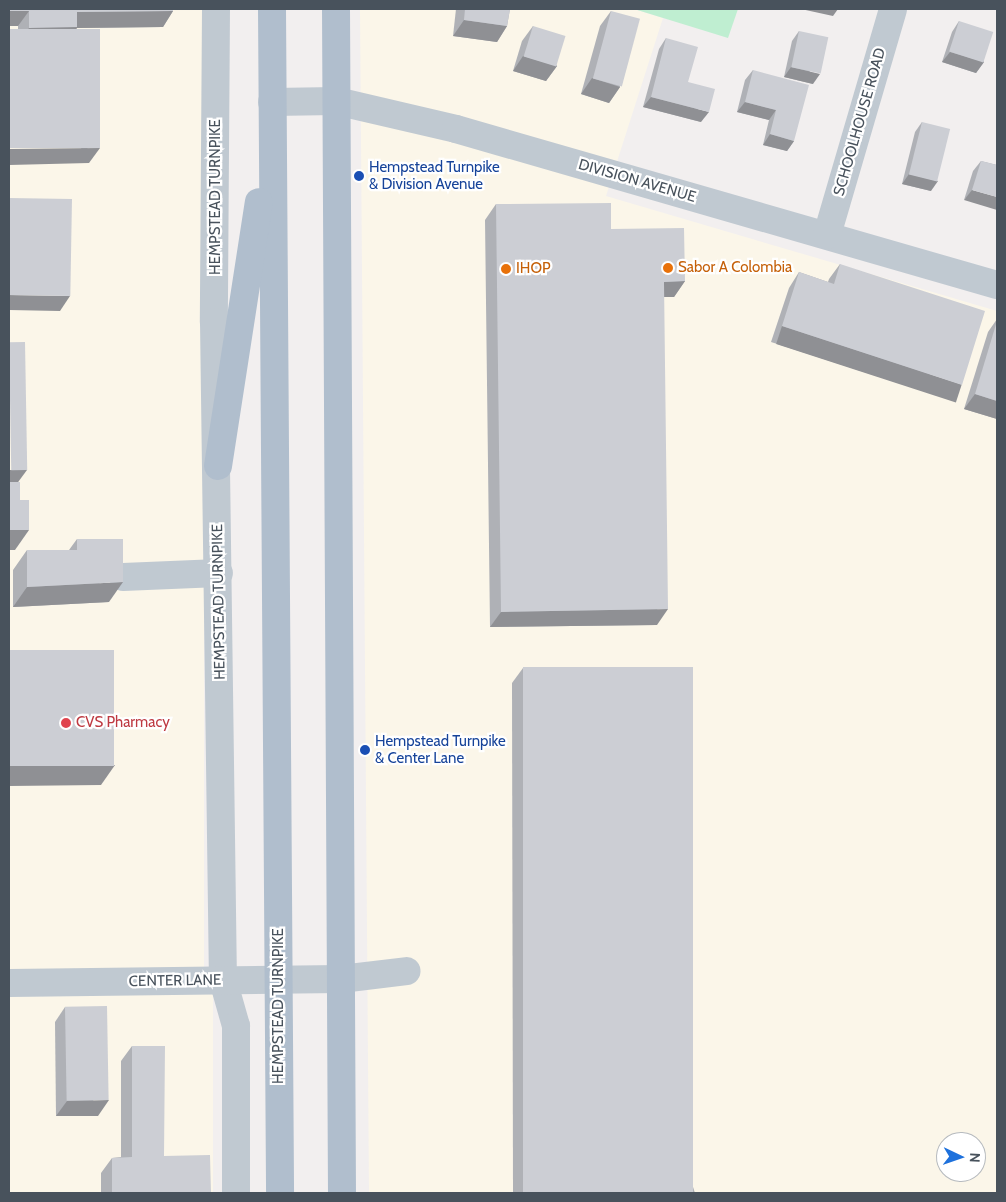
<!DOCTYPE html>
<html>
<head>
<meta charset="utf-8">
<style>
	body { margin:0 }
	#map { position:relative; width:1006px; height:1202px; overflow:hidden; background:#f2efef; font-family:Cabin,sans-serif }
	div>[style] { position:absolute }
	.commercial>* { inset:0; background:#fbf6e9; transform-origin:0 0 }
	.green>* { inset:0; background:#bfeed1 }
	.minor>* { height:28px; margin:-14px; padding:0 14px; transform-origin:14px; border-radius:14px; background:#c0c9d1 }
	.major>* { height:28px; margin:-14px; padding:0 14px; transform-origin:14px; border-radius:14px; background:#b0becd }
	.wall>* { inset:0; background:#afb1b6 }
	.shaded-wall>* { inset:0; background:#8f9094; transform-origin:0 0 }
	.building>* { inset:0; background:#ccced4; transform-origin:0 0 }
	.dots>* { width:14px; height:14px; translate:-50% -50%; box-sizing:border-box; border:2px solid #fff; border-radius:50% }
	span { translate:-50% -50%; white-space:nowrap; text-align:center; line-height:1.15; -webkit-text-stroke:4.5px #fff; paint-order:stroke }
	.street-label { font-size:15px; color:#48525c }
	.transit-label { font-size:15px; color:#164399 }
	.left { translate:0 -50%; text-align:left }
	.food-label { font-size:15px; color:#c56008 }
	.health-label { font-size:15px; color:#be3a42 }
	.frame { position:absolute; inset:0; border:10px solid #48525c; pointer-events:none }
	.north { position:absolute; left:936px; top:1132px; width:50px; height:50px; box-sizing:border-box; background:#fff; border:1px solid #b6babe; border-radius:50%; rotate:93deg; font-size:14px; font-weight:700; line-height:20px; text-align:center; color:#48525c }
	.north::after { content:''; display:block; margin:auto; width:18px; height:22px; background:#1e71dc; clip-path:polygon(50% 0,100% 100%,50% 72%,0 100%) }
</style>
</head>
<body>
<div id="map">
	<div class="commercial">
		<i style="left:9px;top:9px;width:195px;height:966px"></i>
		<i style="clip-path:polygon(evenodd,360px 9px,634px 9px,663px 18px,606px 196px,997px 311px,997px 1193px,369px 1193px,360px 9px,946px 1142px,976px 1142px,976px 1172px,946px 1172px,946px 1142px)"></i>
		<i style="left:10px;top:993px;width:203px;height:200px"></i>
	</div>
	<div class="green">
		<i style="clip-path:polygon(634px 9px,738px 9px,728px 38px)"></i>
	</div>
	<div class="minor">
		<i style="left:216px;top:9px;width:313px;rotate:90.4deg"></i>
		<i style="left:214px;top:322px;width:658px;rotate:89.22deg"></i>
		<i style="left:223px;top:980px;width:48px;rotate:74.2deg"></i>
		<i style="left:236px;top:1026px;width:167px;rotate:90deg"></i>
		<i style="left:272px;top:102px;width:64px;rotate:-0.9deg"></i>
		<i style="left:336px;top:101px;width:123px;rotate:13.1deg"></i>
		<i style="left:456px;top:129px;width:563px;rotate:16.09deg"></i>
		<i style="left:827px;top:235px;width:235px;rotate:-73.7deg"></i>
		<i style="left:123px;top:577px;width:96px;rotate:-2.4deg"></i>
		<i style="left:9px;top:983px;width:332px;rotate:-0.7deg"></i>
		<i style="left:341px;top:979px;width:66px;rotate:-6.9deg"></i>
	</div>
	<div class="major">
		<i style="left:272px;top:9px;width:1184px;rotate:89.61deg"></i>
		<i style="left:336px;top:9px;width:1184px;rotate:89.71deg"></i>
		<i style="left:218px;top:466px;width:267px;rotate:-81.2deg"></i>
	</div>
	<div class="wall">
		<i style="clip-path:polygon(9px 9px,173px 11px,163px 27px,77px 28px,75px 30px,89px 163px,18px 31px,18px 26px,9px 26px)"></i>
		<i style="clip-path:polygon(456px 9px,510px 9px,507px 26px,497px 42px,453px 36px)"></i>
		<i style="clip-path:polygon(611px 11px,620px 87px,609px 103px,581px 94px,600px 26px)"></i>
		<i style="clip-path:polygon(959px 21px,984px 62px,976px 73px,942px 62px,952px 32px)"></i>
		<i style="clip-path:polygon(533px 26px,557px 66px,546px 81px,513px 71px,522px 41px)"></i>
		<i style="clip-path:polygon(799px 31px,813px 84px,784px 77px,792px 41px)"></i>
		<i style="clip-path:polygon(666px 38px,688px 82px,701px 122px,643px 107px,659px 49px)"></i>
		<i style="clip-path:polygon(753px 70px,794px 141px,787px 151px,763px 145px,769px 120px,737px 112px,745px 80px)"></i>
		<i style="clip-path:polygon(922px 122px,931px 191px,902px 184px,915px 132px)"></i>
		<i style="clip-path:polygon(981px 161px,997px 165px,964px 200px,973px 171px)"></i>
		<i style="clip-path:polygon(496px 204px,611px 229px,685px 281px,674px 297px,664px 297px,657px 625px,490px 627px,485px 220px)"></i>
		<i style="clip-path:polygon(840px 264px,951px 400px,771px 342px,789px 288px,799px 272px,828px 282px,829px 279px)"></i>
		<i style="clip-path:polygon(997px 319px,997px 419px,964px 409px,988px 332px)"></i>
		<i style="clip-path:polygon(77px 539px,109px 602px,13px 607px,13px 570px,27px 550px,69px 550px)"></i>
		<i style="clip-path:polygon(523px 668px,695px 1193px,513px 1193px,512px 683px)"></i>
		<i style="clip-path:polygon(65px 1007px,98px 1116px,56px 1116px,55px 1022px)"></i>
		<i style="clip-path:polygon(132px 1046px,164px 1156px,211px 1193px,101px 1193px,101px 1173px,112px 1158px,121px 1157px,121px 1061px)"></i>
	</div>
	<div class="shaded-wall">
		<i style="clip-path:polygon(801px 9px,838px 9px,833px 16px)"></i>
		<i style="clip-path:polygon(9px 11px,29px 11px,18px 26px,9px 26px)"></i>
		<i style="clip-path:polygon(173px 11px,163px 27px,77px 28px,66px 43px,19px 43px,29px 28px,77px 12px)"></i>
		<i style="clip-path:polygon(464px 20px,507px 26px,497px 42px,453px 36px)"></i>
		<i style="clip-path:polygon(950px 52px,984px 62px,976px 73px,942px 62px)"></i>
		<i style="clip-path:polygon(523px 56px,557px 66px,546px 81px,513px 71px)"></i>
		<i style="clip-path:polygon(791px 67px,820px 74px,813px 84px,784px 77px)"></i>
		<i style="clip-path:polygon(592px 78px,620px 87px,609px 103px,581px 94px)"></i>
		<i style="clip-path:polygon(651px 97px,709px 112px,701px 122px,643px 107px)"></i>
		<i style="clip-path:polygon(745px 102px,776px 110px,769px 120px,737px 112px)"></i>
		<i style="clip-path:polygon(770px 134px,794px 141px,787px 151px,763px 145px)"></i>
		<i style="clip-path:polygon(100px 148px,89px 163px,9px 165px,9px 149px)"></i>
		<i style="clip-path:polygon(909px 174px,938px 181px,931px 191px,902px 184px)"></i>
		<i style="clip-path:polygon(972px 190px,997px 197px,997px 210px,964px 200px)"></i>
		<i style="clip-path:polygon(685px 281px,674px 297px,653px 297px,664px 282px)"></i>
		<i style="clip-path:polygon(9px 295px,70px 296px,60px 311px,9px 310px)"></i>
		<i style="left:782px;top:326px;width:189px;height:19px;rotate:18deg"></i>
		<i style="clip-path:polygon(975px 394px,997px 401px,997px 419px,964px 409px)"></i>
		<i style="clip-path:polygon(9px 470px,27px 470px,13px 489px,9px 489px)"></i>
		<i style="clip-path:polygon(9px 530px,29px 530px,15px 550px,9px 550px)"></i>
		<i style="clip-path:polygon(123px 582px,109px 602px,13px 607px,27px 587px)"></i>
		<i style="clip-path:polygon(668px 609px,657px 625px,490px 627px,501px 612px)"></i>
		<i style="clip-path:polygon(115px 765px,101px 785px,9px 786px,9px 766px)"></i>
		<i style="clip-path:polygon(109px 1100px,98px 1116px,56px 1116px,67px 1101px)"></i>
	</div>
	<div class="building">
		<i style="clip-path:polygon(9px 9px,173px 9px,173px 11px,77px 12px,77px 27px,29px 28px,29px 11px,9px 11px)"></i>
		<i style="clip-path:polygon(465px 9px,510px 9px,507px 26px,464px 20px)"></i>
		<i style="left:611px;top:11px;width:30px;height:70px;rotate:15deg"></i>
		<i style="left:959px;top:21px;width:36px;height:32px;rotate:18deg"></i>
		<i style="left:533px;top:26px;width:34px;height:32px;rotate:17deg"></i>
		<i style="left:100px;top:29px;width:119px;height:91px;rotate:90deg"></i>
		<i style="left:799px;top:31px;width:30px;height:37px;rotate:12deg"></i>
		<i style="clip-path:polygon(666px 38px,698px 47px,688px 82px,715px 89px,709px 112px,651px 97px)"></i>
		<i style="clip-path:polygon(753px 70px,809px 85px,794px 141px,770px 134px,776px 110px,745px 102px)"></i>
		<i style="left:922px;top:122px;width:29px;height:54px;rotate:14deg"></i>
		<i style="clip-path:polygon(981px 161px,997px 165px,997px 197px,972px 190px)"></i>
		<i style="left:9px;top:198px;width:63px;height:97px;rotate:1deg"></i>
		<i style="clip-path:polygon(611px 203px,611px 229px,684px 228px,685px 281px,664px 282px,668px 609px,501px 612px,496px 204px)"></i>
		<i style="clip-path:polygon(840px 264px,985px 311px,962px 385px,782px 326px,799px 272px,834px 284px)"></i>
		<i style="clip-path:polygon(997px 321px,997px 401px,975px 394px)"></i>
		<i style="left:25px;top:342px;width:128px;height:16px;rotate:89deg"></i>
		<i style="clip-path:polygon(9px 482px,20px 482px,20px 500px,29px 500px,29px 530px,9px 530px)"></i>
		<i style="clip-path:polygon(77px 539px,123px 539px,123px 582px,27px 587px,27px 550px,77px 550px)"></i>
		<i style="left:9px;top:650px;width:105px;height:116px"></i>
		<i style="left:693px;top:667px;width:526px;height:170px;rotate:90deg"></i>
		<i style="left:107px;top:1006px;width:94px;height:42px;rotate:89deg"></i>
		<i style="clip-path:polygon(132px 1046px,165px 1046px,164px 1156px,210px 1155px,211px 1193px,112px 1193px,112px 1158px,132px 1157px)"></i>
	</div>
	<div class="dots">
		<i style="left:359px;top:176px;background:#1a4fb4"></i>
		<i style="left:668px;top:268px;background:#e8710a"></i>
		<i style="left:506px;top:269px;background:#e8710a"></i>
		<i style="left:66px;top:723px;background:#e0444e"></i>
		<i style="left:365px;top:750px;background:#1a4fb4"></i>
	</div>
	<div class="street-label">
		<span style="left:860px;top:122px;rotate:-74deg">SCHOOLHOUSE ROAD</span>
		<span style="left:637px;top:181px;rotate:16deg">DIVISION AVENUE</span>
		<span style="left:216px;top:197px;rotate:-90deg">HEMPSTEAD TURNPIKE</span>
		<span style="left:219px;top:602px;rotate:-91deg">HEMPSTEAD TURNPIKE</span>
		<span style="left:175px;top:981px;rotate:-1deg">CENTER LANE</span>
		<span style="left:279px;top:1006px;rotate:-90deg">HEMPSTEAD TURNPIKE</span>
	</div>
	<div class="transit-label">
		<span class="left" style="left:369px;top:176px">Hempstead Turnpike<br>&amp; Division Avenue</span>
		<span class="left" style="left:375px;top:750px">Hempstead Turnpike<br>&amp; Center Lane</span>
	</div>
	<div class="food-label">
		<span class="left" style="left:678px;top:268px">Sabor A Colombia</span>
		<span class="left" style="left:516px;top:269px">IHOP</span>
	</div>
	<div class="health-label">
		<span class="left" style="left:76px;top:723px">CVS Pharmacy</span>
	</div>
	<div class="frame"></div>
	<div class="north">N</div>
</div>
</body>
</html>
